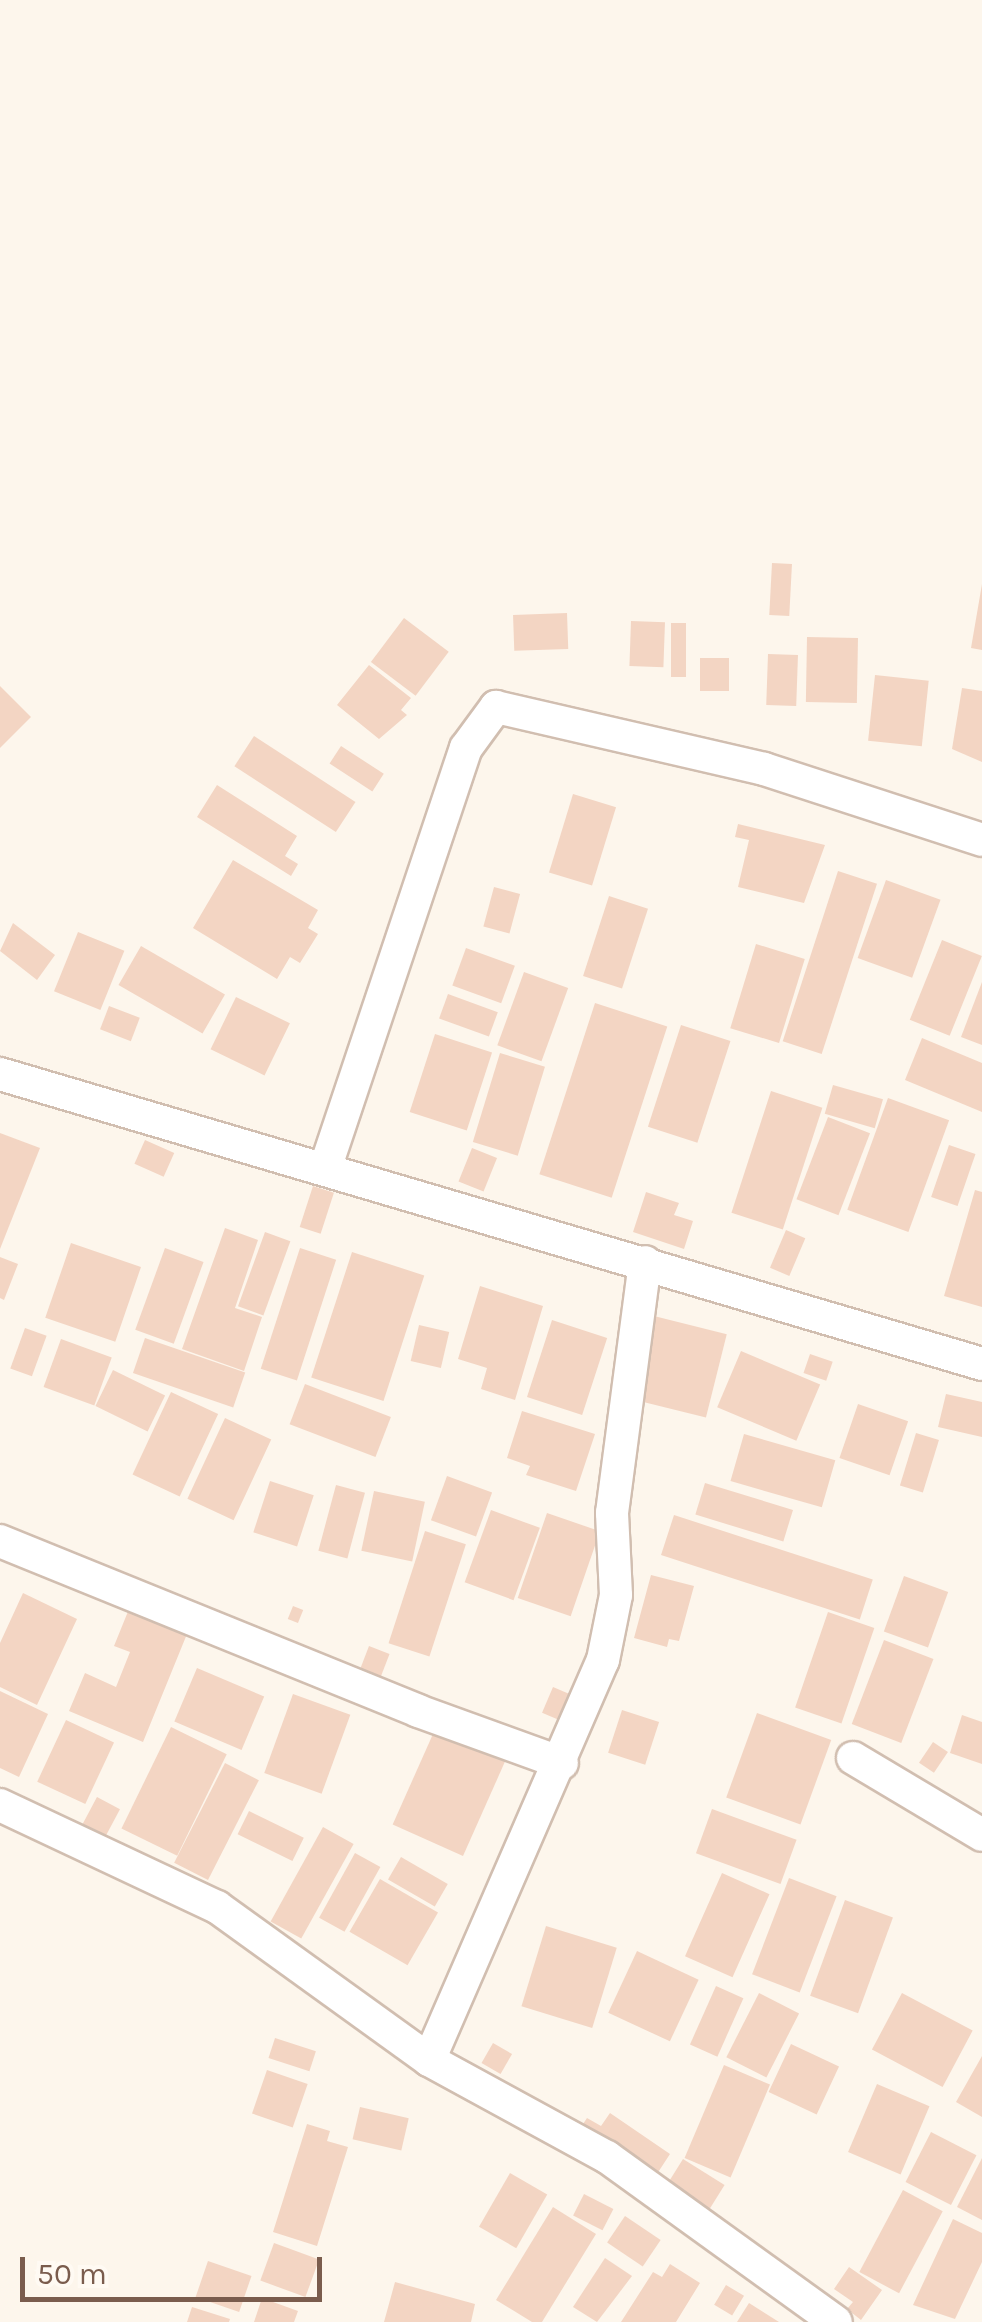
<!DOCTYPE html>
<html>
<head>
<meta charset="utf-8">
<style>
	body { margin:0 }
	#map { position:relative; width:982px; height:2322px; overflow:hidden; background:#fdf6ec; font-family:Karla,sans-serif }
	div>[style] { position:absolute }
	.building>* { inset:0; background:#f3d5c3; transform-origin:0 0 }
	.roads { filter:drop-shadow(2px 0 #d1beb0) drop-shadow(-2px 0 #d1beb0) drop-shadow(0 2px #d1beb0) drop-shadow(0 -2px #d1beb0) }
	.street>* { height:32px; margin:-16px; padding:0 16px; transform-origin:16px; border-radius:16px; background:#fff }
	span { translate:-50% -50%; white-space:nowrap; text-align:center; line-height:1.15; -webkit-text-stroke:9px #fffaf3; paint-order:stroke }
	.scale { position:absolute; left:20px; top:2257px; width:302px; height:45px; box-sizing:border-box; border:5px solid #7a5c4d; border-top:0; padding-left:12px; font-size:30px; line-height:35px; white-space:nowrap; color:#7a5c4d; -webkit-text-stroke:8px #fffaf3; paint-order:stroke }
</style>
</head>
<body>
<div id="map">
	<div class="building">
		<i style="left:772px;top:563px;width:20px;height:52px;rotate:3deg"></i>
		<i style="clip-path:polygon(982px 584px,982px 650px,971px 648px)"></i>
		<i style="left:567px;top:613px;width:36px;height:54px;rotate:88deg"></i>
		<i style="left:404px;top:618px;width:56px;height:55px;rotate:37deg"></i>
		<i style="left:631px;top:621px;width:34px;height:45px;rotate:2deg"></i>
		<i style="left:671px;top:623px;width:15px;height:54px"></i>
		<i style="left:807px;top:637px;width:51px;height:65px;rotate:1deg"></i>
		<i style="left:768px;top:654px;width:30px;height:51px;rotate:2deg"></i>
		<i style="left:729px;top:658px;width:33px;height:29px;rotate:90deg"></i>
		<i style="clip-path:polygon(369px 665px,411px 698px,401px 710px,407px 715px,379px 739px,337px 705px)"></i>
		<i style="left:875px;top:675px;width:54px;height:66px;rotate:6deg"></i>
		<i style="clip-path:polygon(0 686px,31px 717px,0 748px)"></i>
		<i style="clip-path:polygon(962px 688px,982px 691px,982px 762px,952px 749px)"></i>
		<i style="left:254px;top:736px;width:121px;height:36px;rotate:33deg"></i>
		<i style="left:341px;top:746px;width:51px;height:21px;rotate:33deg"></i>
		<i style="clip-path:polygon(217px 785px,297px 836px,285px 856px,298px 864px,291px 876px,197px 817px)"></i>
		<i style="left:573px;top:794px;width:45px;height:82px;rotate:17deg"></i>
		<i style="clip-path:polygon(738px 824px,825px 845px,804px 903px,738px 887px,749px 840px,735px 837px)"></i>
		<i style="clip-path:polygon(233px 860px,318px 910px,308px 928px,318px 934px,300px 963px,290px 957px,277px 979px,193px 928px)"></i>
		<i style="left:838px;top:871px;width:41px;height:179px;rotate:18deg"></i>
		<i style="left:886px;top:880px;width:58px;height:83px;rotate:20deg"></i>
		<i style="left:494px;top:887px;width:27px;height:41px;rotate:15deg"></i>
		<i style="left:609px;top:896px;width:41px;height:84px;rotate:18deg"></i>
		<i style="clip-path:polygon(13px 923px,55px 955px,37px 980px,0 951px)"></i>
		<i style="left:78px;top:932px;width:50px;height:64px;rotate:22deg"></i>
		<i style="left:942px;top:940px;width:43px;height:86px;rotate:22deg"></i>
		<i style="left:756px;top:944px;width:51px;height:88px;rotate:17deg"></i>
		<i style="left:141px;top:946px;width:97px;height:45px;rotate:30deg"></i>
		<i style="left:466px;top:948px;width:52px;height:40px;rotate:20deg"></i>
		<i style="left:524px;top:972px;width:47px;height:78px;rotate:20deg"></i>
		<i style="clip-path:polygon(982px 982px,982px 1045px,961px 1037px)"></i>
		<i style="left:448px;top:994px;width:53px;height:26px;rotate:20deg"></i>
		<i style="left:236px;top:997px;width:60px;height:58px;rotate:26deg"></i>
		<i style="left:595px;top:1003px;width:76px;height:180px;rotate:18deg"></i>
		<i style="left:109px;top:1006px;width:33px;height:25px;rotate:21deg"></i>
		<i style="left:681px;top:1025px;width:52px;height:107px;rotate:18deg"></i>
		<i style="left:435px;top:1034px;width:60px;height:82px;rotate:18deg"></i>
		<i style="clip-path:polygon(922px 1038px,982px 1063px,982px 1112px,905px 1080px)"></i>
		<i style="left:500px;top:1053px;width:47px;height:93px;rotate:17deg"></i>
		<i style="left:833px;top:1085px;width:52px;height:30px;rotate:16deg"></i>
		<i style="left:771px;top:1091px;width:54px;height:128px;rotate:18deg"></i>
		<i style="left:888px;top:1098px;width:65px;height:119px;rotate:20deg"></i>
		<i style="left:828px;top:1117px;width:45px;height:88px;rotate:21deg"></i>
		<i style="clip-path:polygon(0 1133px,40px 1148px,0 1249px)"></i>
		<i style="left:145px;top:1140px;width:32px;height:26px;rotate:24deg"></i>
		<i style="left:949px;top:1145px;width:28px;height:55px;rotate:19deg"></i>
		<i style="left:472px;top:1148px;width:27px;height:36px;rotate:22deg"></i>
		<i style="left:313px;top:1186px;width:22px;height:43px;rotate:18deg"></i>
		<i style="clip-path:polygon(975px 1190px,982px 1192px,982px 1307px,944px 1296px)"></i>
		<i style="clip-path:polygon(646px 1192px,679px 1203px,674px 1215px,693px 1221px,684px 1249px,633px 1232px)"></i>
		<i style="clip-path:polygon(225px 1228px,258px 1240px,235px 1308px,262px 1317px,244px 1371px,182px 1349px)"></i>
		<i style="left:786px;top:1230px;width:21px;height:41px;rotate:23deg"></i>
		<i style="left:265px;top:1232px;width:27px;height:79px;rotate:20deg"></i>
		<i style="left:71px;top:1243px;width:74px;height:79px;rotate:19deg"></i>
		<i style="left:165px;top:1248px;width:41px;height:87px;rotate:20deg"></i>
		<i style="left:300px;top:1248px;width:38px;height:127px;rotate:18deg"></i>
		<i style="left:352px;top:1252px;width:76px;height:132px;rotate:18deg"></i>
		<i style="clip-path:polygon(0 1257px,18px 1264px,4px 1300px,0 1298px)"></i>
		<i style="clip-path:polygon(480px 1286px,543px 1306px,515px 1400px,481px 1389px,487px 1368px,458px 1359px)"></i>
		<i style="left:654px;top:1316px;width:75px;height:86px;rotate:14deg"></i>
		<i style="left:552px;top:1320px;width:58px;height:81px;rotate:18deg"></i>
		<i style="left:419px;top:1325px;width:31px;height:37px;rotate:13deg"></i>
		<i style="left:25px;top:1328px;width:23px;height:43px;rotate:20deg"></i>
		<i style="left:145px;top:1338px;width:106px;height:37px;rotate:19deg"></i>
		<i style="left:61px;top:1339px;width:54px;height:51px;rotate:20deg"></i>
		<i style="left:741px;top:1351px;width:86px;height:61px;rotate:23deg"></i>
		<i style="left:810px;top:1354px;width:24px;height:20px;rotate:19deg"></i>
		<i style="left:113px;top:1370px;width:58px;height:40px;rotate:26deg"></i>
		<i style="left:305px;top:1384px;width:92px;height:43px;rotate:21deg"></i>
		<i style="left:171px;top:1392px;width:52px;height:91px;rotate:25deg"></i>
		<i style="clip-path:polygon(946px 1394px,982px 1402px,982px 1437px,938px 1427px)"></i>
		<i style="left:858px;top:1404px;width:53px;height:57px;rotate:19deg"></i>
		<i style="clip-path:polygon(522px 1411px,595px 1434px,576px 1491px,526px 1475px,530px 1466px,507px 1458px)"></i>
		<i style="left:225px;top:1418px;width:51px;height:89px;rotate:25deg"></i>
		<i style="left:916px;top:1433px;width:24px;height:55px;rotate:17deg"></i>
		<i style="left:744px;top:1434px;width:95px;height:49px;rotate:16deg"></i>
		<i style="left:447px;top:1476px;width:48px;height:47px;rotate:20deg"></i>
		<i style="left:270px;top:1481px;width:46px;height:54px;rotate:18deg"></i>
		<i style="left:705px;top:1483px;width:92px;height:33px;rotate:17deg"></i>
		<i style="left:336px;top:1485px;width:30px;height:68px;rotate:15deg"></i>
		<i style="left:374px;top:1491px;width:52px;height:61px;rotate:12deg"></i>
		<i style="left:491px;top:1510px;width:52px;height:77px;rotate:20deg"></i>
		<i style="left:547px;top:1513px;width:56px;height:90px;rotate:19deg"></i>
		<i style="left:674px;top:1515px;width:209px;height:42px;rotate:18deg"></i>
		<i style="left:425px;top:1531px;width:43px;height:118px;rotate:18deg"></i>
		<i style="clip-path:polygon(651px 1575px,694px 1586px,679px 1641px,669px 1639px,667px 1647px,634px 1638px)"></i>
		<i style="left:904px;top:1576px;width:47px;height:59px;rotate:20deg"></i>
		<i style="clip-path:polygon(23px 1593px,77px 1619px,37px 1705px,0 1687px,0 1643px)"></i>
		<i style="left:293px;top:1606px;width:11px;height:14px;rotate:22deg"></i>
		<i style="clip-path:polygon(129px 1609px,187px 1634px,143px 1742px,69px 1711px,85px 1673px,116px 1687px,130px 1652px,114px 1646px)"></i>
		<i style="left:828px;top:1612px;width:49px;height:101px;rotate:19deg"></i>
		<i style="left:884px;top:1640px;width:53px;height:90px;rotate:21deg"></i>
		<i style="left:369px;top:1646px;width:22px;height:31px;rotate:21deg"></i>
		<i style="left:197px;top:1668px;width:73px;height:58px;rotate:23deg"></i>
		<i style="left:553px;top:1687px;width:23px;height:28px;rotate:23deg"></i>
		<i style="clip-path:polygon(0 1691px,48px 1714px,19px 1777px,0 1768px)"></i>
		<i style="left:293px;top:1694px;width:61px;height:84px;rotate:20deg"></i>
		<i style="left:622px;top:1710px;width:39px;height:45px;rotate:18deg"></i>
		<i style="left:757px;top:1713px;width:79px;height:90px;rotate:20deg"></i>
		<i style="clip-path:polygon(962px 1715px,982px 1722px,982px 1764px,950px 1753px)"></i>
		<i style="left:66px;top:1720px;width:53px;height:68px;rotate:25deg"></i>
		<i style="left:437px;top:1725px;width:77px;height:109px;rotate:24deg"></i>
		<i style="left:171px;top:1727px;width:62px;height:113px;rotate:26deg"></i>
		<i style="left:933px;top:1742px;width:18px;height:25px;rotate:34deg"></i>
		<i style="left:225px;top:1763px;width:38px;height:112px;rotate:27deg"></i>
		<i style="left:97px;top:1797px;width:26px;height:38px;rotate:28deg"></i>
		<i style="left:712px;top:1809px;width:90px;height:47px;rotate:20deg"></i>
		<i style="left:249px;top:1811px;width:61px;height:26px;rotate:26deg"></i>
		<i style="left:323px;top:1827px;width:35px;height:108px;rotate:29deg"></i>
		<i style="left:355px;top:1853px;width:29px;height:74px;rotate:29deg"></i>
		<i style="left:401px;top:1857px;width:54px;height:26px;rotate:30deg"></i>
		<i style="left:722px;top:1873px;width:52px;height:91px;rotate:24deg"></i>
		<i style="left:789px;top:1878px;width:51px;height:103px;rotate:21deg"></i>
		<i style="left:380px;top:1879px;width:67px;height:61px;rotate:30deg"></i>
		<i style="left:845px;top:1900px;width:51px;height:102px;rotate:20deg"></i>
		<i style="left:546px;top:1926px;width:74px;height:84px;rotate:17deg"></i>
		<i style="left:637px;top:1951px;width:68px;height:68px;rotate:25deg"></i>
		<i style="left:716px;top:1986px;width:30px;height:64px;rotate:24deg"></i>
		<i style="left:759px;top:1993px;width:45px;height:72px;rotate:27deg"></i>
		<i style="left:902px;top:1993px;width:80px;height:64px;rotate:28deg"></i>
		<i style="left:275px;top:2038px;width:43px;height:21px;rotate:18deg"></i>
		<i style="left:493px;top:2043px;width:22px;height:23px;rotate:30deg"></i>
		<i style="left:791px;top:2044px;width:53px;height:53px;rotate:25deg"></i>
		<i style="clip-path:polygon(982px 2056px,982px 2117px,956px 2102px)"></i>
		<i style="left:724px;top:2065px;width:50px;height:101px;rotate:23deg"></i>
		<i style="left:267px;top:2070px;width:43px;height:46px;rotate:19deg"></i>
		<i style="left:877px;top:2084px;width:57px;height:74px;rotate:23deg"></i>
		<i style="left:360px;top:2107px;width:50px;height:33px;rotate:13deg"></i>
		<i style="clip-path:polygon(610px 2113px,670px 2154px,653px 2180px,579px 2130px,587px 2118px,601px 2126px)"></i>
		<i style="clip-path:polygon(307px 2124px,330px 2131px,327px 2141px,348px 2147px,317px 2246px,273px 2232px)"></i>
		<i style="left:931px;top:2132px;width:51px;height:56px;rotate:27deg"></i>
		<i style="clip-path:polygon(982px 2158px,982px 2220px,957px 2207px)"></i>
		<i style="left:683px;top:2159px;width:49px;height:35px;rotate:32deg"></i>
		<i style="left:510px;top:2173px;width:43px;height:62px;rotate:30deg"></i>
		<i style="left:903px;top:2190px;width:45px;height:93px;rotate:28deg"></i>
		<i style="left:584px;top:2194px;width:33px;height:24px;rotate:27deg"></i>
		<i style="clip-path:polygon(553px 2207px,596px 2234px,542px 2322px,532px 2322px,496px 2300px)"></i>
		<i style="left:625px;top:2216px;width:43px;height:32px;rotate:34deg"></i>
		<i style="clip-path:polygon(953px 2219px,982px 2233px,982px 2262px,955px 2319px,913px 2305px)"></i>
		<i style="left:274px;top:2243px;width:48px;height:40px;rotate:20deg"></i>
		<i style="clip-path:polygon(605px 2258px,632px 2276px,597px 2322px,573px 2307px)"></i>
		<i style="left:208px;top:2261px;width:46px;height:38px;rotate:19deg"></i>
		<i style="clip-path:polygon(670px 2264px,700px 2283px,676px 2322px,621px 2322px,653px 2272px,662px 2277px)"></i>
		<i style="clip-path:polygon(849px 2267px,882px 2290px,861px 2320px,847px 2309px,853px 2302px,834px 2289px)"></i>
		<i style="clip-path:polygon(395px 2282px,475px 2304px,471px 2322px,384px 2322px)"></i>
		<i style="left:726px;top:2285px;width:21px;height:23px;rotate:31deg"></i>
		<i style="clip-path:polygon(262px 2298px,298px 2311px,294px 2322px,254px 2322px)"></i>
		<i style="clip-path:polygon(749px 2303px,779px 2322px,737px 2322px)"></i>
		<i style="clip-path:polygon(192px 2307px,230px 2319px,229px 2322px,187px 2322px)"></i>
	</div>
	<div class="roads">
		<div class="street">
			<i style="left:0;top:1074px;width:1024px;rotate:16.45deg"></i>
			<i style="left:325px;top:1169px;width:444px;rotate:-71.5deg"></i>
			<i style="left:466px;top:748px;width:51px;rotate:-53.8deg"></i>
			<i style="left:496px;top:707px;width:275px;rotate:13deg"></i>
			<i style="left:764px;top:769px;width:229px;rotate:18deg"></i>
			<i style="left:0;top:1541px;width:451px;rotate:22.1deg"></i>
			<i style="left:418px;top:1711px;width:153px;rotate:19.9deg"></i>
			<i style="left:853px;top:1758px;width:150px;rotate:30.8deg"></i>
			<i style="left:0;top:1805px;width:240px;rotate:25.2deg"></i>
			<i style="left:217px;top:1907px;width:261px;rotate:35.8deg"></i>
			<i style="left:429px;top:2060px;width:203px;rotate:28.6deg"></i>
			<i style="left:607px;top:2157px;width:282px;rotate:35.8deg"></i>
			<i style="left:429px;top:2060px;width:436px;rotate:-66.5deg"></i>
			<i style="left:603px;top:1660px;width:66px;rotate:-78.7deg"></i>
			<i style="left:616px;top:1595px;width:82px;rotate:-92.8deg"></i>
			<i style="left:612px;top:1513px;width:253px;rotate:-82.5deg"></i>
		</div>
	</div>
	<div class="scale">50 m</div>
</div>
</body>
</html>
